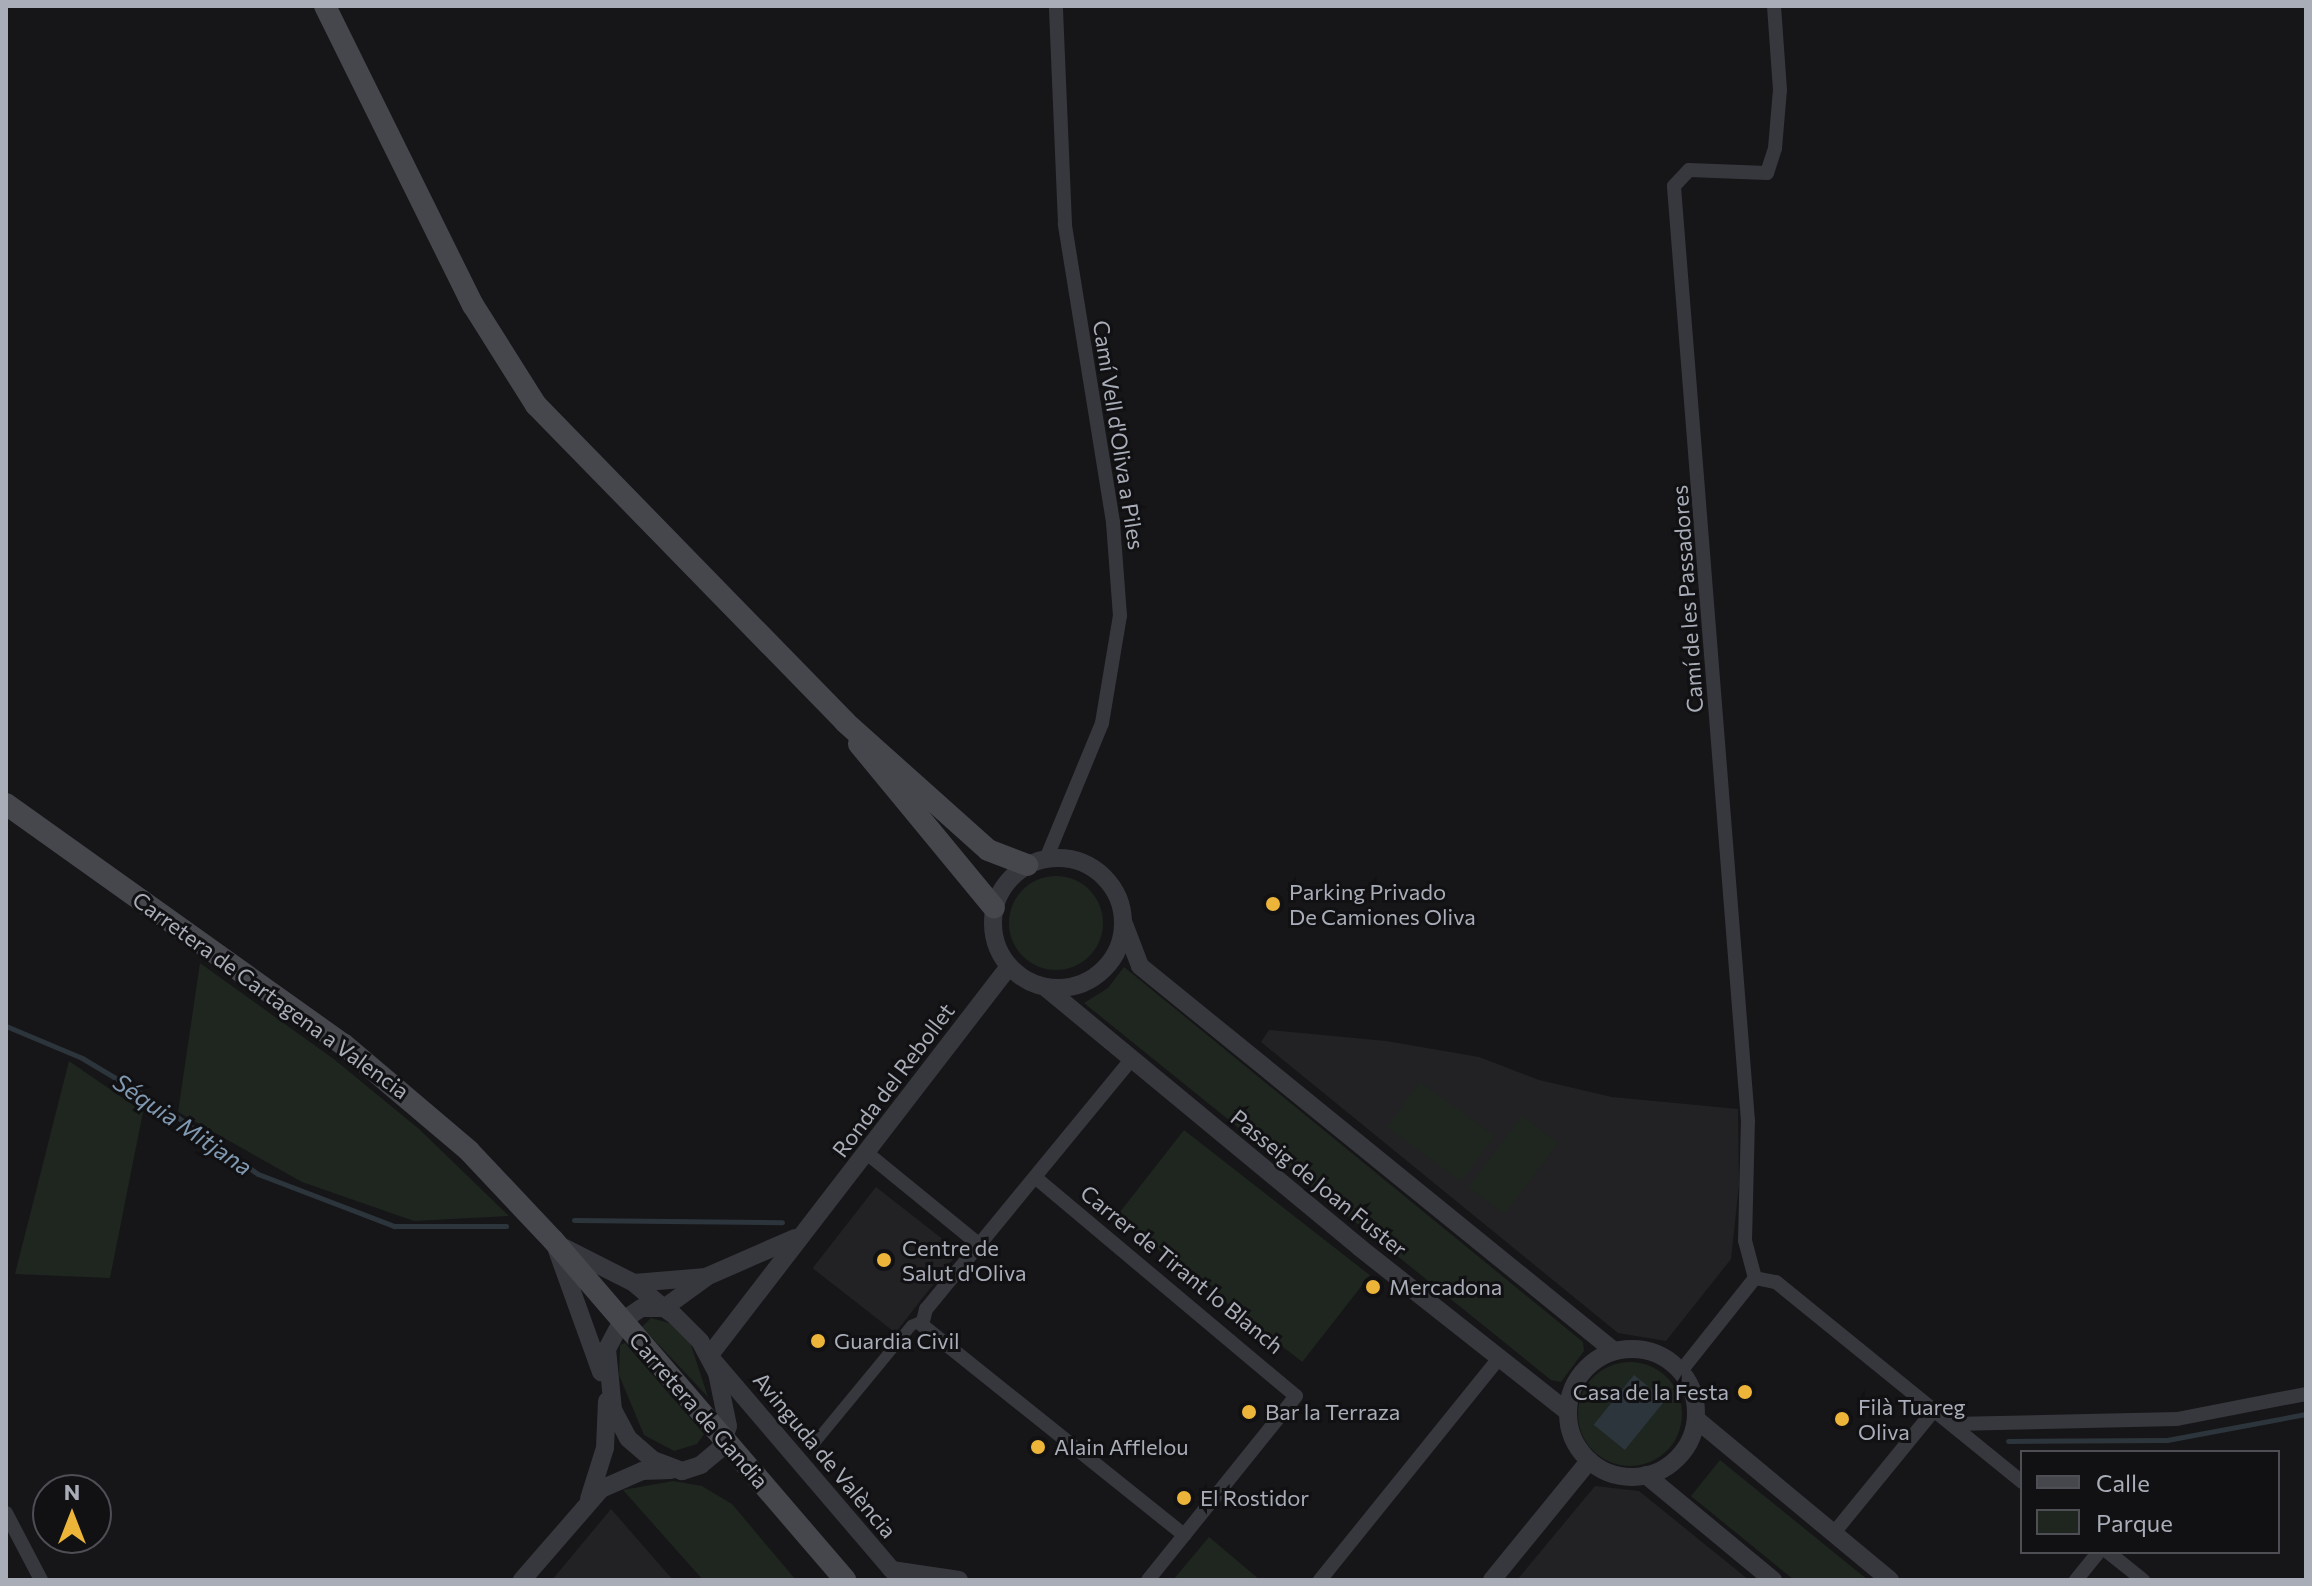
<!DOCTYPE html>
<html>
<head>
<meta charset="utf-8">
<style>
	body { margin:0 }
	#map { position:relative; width:2312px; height:1586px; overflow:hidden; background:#161618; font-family:Commissioner,sans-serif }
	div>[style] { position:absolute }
	.built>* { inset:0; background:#222225; transform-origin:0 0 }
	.green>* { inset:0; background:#1e261f; transform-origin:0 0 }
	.round { border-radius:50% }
	.water>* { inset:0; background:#2d353c; transform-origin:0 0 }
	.stream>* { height:5px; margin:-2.5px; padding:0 2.5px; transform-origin:2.5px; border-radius:2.5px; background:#2d353c }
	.pedestrian>* { height:11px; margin:-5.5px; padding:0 5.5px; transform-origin:5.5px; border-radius:5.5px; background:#37383d }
	.minor>* { height:14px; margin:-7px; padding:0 7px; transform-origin:7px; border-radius:7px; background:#37383d }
	.tertiary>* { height:18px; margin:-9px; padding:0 9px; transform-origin:9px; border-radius:9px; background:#37383d }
	.tertiary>.ring { margin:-9px; padding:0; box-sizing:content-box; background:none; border:18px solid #37383d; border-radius:50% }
	.secondary>* { height:22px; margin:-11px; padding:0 11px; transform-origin:11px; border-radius:11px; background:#45474d }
	.dots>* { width:22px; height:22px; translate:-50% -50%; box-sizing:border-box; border:4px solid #111113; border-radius:50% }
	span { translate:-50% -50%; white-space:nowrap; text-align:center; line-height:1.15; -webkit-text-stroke:6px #111113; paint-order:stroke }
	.street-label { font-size:22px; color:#a9adb8 }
	.poi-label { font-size:22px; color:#a9adb8 }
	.left { translate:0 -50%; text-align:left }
	.right { translate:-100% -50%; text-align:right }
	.water-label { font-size:24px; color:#8199b1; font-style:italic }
	.frame { position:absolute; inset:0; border:8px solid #a9adb8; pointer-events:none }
	.legend { position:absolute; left:2020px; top:1450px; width:260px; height:104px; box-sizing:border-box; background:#111113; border:2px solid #4e4f55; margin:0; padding:10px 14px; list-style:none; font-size:24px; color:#a9adb8 }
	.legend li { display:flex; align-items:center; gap:16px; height:40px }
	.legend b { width:40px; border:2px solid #4e4f55 }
	.north { position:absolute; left:32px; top:1474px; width:80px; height:80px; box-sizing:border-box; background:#111113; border:2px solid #4e4f55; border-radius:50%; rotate:0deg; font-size:22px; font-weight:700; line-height:32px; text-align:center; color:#a9adb8 }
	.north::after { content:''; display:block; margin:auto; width:28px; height:36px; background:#ecb53a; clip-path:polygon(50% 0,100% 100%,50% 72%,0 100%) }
</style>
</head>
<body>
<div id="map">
	<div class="built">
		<i style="clip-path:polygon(1269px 1030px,1386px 1041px,1479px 1057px,1539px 1080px,1612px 1097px,1738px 1109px,1739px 1185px,1731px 1259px,1666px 1341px,1618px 1333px,1261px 1042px)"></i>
		<i style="left:876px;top:1187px;width:105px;height:103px;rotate:38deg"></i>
		<i style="clip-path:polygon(1595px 1486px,1639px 1491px,1749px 1580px,1517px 1580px)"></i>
		<i style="clip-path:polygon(611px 1509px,673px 1580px,552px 1580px)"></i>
	</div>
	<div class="green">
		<i class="round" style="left:1009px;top:876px;width:94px;height:94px"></i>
		<i style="clip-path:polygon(200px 963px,335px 1060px,419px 1129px,509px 1216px,414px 1221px,302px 1182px,178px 1112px)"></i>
		<i style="clip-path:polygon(1124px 967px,1583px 1342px,1584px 1351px,1561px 1382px,1551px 1380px,1084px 1003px,1108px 988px)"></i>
		<i style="clip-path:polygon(69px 1061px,143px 1112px,110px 1278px,15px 1274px)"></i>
		<i style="left:1420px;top:1082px;width:92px;height:56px;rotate:36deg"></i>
		<i style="left:1522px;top:1116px;width:45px;height:89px;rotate:37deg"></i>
		<i style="left:1184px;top:1130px;width:236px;height:110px;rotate:38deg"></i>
		<i style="clip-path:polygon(651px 1318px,673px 1324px,690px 1342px,708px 1397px,642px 1327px)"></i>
		<i style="clip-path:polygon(625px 1343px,704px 1434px,697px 1444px,674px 1451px,644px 1435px,619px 1375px,620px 1345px)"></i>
		<i class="round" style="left:1578px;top:1362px;width:104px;height:104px"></i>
		<i style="clip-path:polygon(1720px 1460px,1868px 1580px,1794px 1580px,1691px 1496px)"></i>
		<i style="clip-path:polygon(673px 1481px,702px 1486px,732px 1504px,796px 1580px,703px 1580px,623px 1490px)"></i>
		<i style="clip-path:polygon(1209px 1537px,1260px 1580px,1173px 1580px)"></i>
	</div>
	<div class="water">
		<i style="left:1634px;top:1375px;width:40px;height:64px;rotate:39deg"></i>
	</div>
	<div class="stream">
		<i style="left:6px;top:1026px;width:82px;rotate:22.8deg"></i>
		<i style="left:82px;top:1058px;width:90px;rotate:30.9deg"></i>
		<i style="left:159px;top:1104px;width:121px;rotate:35.3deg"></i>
		<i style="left:258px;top:1174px;width:146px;rotate:20.9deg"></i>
		<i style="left:394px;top:1226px;width:112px"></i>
		<i style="left:574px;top:1220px;width:208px;rotate:0.6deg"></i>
		<i style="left:2008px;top:1441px;width:159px;rotate:-0.4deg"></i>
		<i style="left:2167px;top:1440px;width:141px;rotate:-10.6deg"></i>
	</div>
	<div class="pedestrian">
		<i style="left:812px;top:1445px;width:156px;rotate:-50.5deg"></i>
		<i style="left:911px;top:1325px;width:12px;rotate:-24deg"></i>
	</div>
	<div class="minor">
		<i style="left:1046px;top:859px;width:147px;rotate:-67.6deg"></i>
		<i style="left:1102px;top:723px;width:109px;rotate:-80.5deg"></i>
		<i style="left:1120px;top:616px;width:94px;rotate:-94.3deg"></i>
		<i style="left:1113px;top:522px;width:302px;rotate:-99.2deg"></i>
		<i style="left:1065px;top:224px;width:218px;rotate:-92.4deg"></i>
		<i style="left:1130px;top:1061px;width:321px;rotate:129.4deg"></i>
		<i style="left:926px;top:1309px;width:16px;rotate:104deg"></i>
		<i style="left:922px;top:1325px;width:336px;rotate:38.7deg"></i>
		<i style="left:868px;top:1154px;width:146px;rotate:39.2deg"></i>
		<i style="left:1036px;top:1178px;width:339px;rotate:40deg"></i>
		<i style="left:1296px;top:1396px;width:236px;rotate:128.8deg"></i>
		<i style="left:1755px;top:1278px;width:38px;rotate:-105deg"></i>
		<i style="left:1745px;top:1241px;width:120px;rotate:-88.6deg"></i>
		<i style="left:1748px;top:1121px;width:938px;rotate:-94.53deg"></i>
		<i style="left:1674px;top:186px;width:22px;rotate:-47deg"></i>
		<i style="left:1689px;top:170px;width:78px;rotate:2.2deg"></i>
		<i style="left:1767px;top:173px;width:26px;rotate:-72deg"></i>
		<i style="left:1775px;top:148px;width:58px;rotate:-85.1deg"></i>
		<i style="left:1780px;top:90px;width:84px;rotate:-94.1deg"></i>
		<i style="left:1755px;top:1278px;width:21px;rotate:11deg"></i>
		<i style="left:1776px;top:1282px;width:317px;rotate:39.1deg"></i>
		<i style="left:1681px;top:1371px;width:119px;rotate:-51.5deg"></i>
		<i style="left:1952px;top:1424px;width:225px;rotate:-1.3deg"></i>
		<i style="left:2177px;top:1419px;width:131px;rotate:-11deg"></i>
		<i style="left:6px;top:1513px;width:76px;rotate:62.4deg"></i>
		<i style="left:1833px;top:1534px;width:160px;rotate:-50.8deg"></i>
		<i style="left:2108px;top:1552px;width:45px;rotate:38.7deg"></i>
		<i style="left:1320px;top:1580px;width:287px;rotate:-51.1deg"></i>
		<i style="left:2076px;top:1580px;width:36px;rotate:-51deg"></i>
	</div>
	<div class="tertiary">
		<i class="ring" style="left:993px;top:858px;width:112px;height:112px"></i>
		<i style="left:1124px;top:924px;width:45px;rotate:69.1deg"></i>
		<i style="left:1140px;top:966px;width:611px;rotate:39.08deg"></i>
		<i style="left:1045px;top:987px;width:408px;rotate:39.6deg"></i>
		<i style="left:1359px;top:1247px;width:265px;rotate:38.3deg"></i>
		<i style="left:565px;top:1248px;width:77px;rotate:26.9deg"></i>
		<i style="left:634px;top:1283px;width:39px;rotate:40deg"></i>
		<i style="left:664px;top:1308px;width:54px;rotate:-36deg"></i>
		<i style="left:708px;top:1276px;width:95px;rotate:-23.6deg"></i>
		<i style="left:557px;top:1250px;width:130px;rotate:70.2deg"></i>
		<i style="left:634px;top:1283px;width:72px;rotate:-4.8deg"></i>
		<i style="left:641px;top:1308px;width:23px"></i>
		<i style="left:664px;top:1308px;width:12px;rotate:35deg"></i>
		<i style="left:674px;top:1315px;width:37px;rotate:45deg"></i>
		<i style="left:700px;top:1341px;width:36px;rotate:62deg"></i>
		<i style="left:717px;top:1373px;width:54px;rotate:78.3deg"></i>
		<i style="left:728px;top:1426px;width:23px;rotate:108deg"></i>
		<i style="left:721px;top:1448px;width:26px;rotate:140deg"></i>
		<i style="left:701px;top:1465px;width:20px;rotate:162deg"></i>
		<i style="left:682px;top:1471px;width:31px;rotate:-159deg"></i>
		<i style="left:653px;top:1460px;width:33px;rotate:-139deg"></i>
		<i style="left:628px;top:1438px;width:32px;rotate:-118deg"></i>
		<i style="left:613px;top:1410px;width:61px;rotate:-95.6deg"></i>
		<i style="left:607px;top:1349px;width:32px;rotate:-62deg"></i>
		<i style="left:622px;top:1321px;width:23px;rotate:-34deg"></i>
		<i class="ring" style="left:1568px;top:1349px;width:110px;height:110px"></i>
		<i style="left:1696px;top:1419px;width:252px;rotate:39.7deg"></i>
		<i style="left:1646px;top:1475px;width:165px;rotate:39.6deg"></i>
		<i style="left:589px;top:1499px;width:53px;rotate:-72.6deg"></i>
		<i style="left:605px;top:1448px;width:47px;rotate:-87.6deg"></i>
		<i style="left:522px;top:1580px;width:121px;rotate:-49deg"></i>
		<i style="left:601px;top:1489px;width:45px;rotate:-23.7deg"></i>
		<i style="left:642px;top:1471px;width:29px;rotate:-2deg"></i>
		<i style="left:959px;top:1580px;width:68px;rotate:-171.5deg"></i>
		<i style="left:892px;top:1570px;width:282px;rotate:-130.5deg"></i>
		<i style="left:709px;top:1356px;width:492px;rotate:-52.4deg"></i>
		<i style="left:1492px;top:1580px;width:154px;rotate:-50.8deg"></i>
	</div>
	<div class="secondary">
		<i style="left:325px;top:6px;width:334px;rotate:63.7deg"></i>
		<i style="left:473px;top:305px;width:118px;rotate:57.8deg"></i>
		<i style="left:536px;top:405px;width:443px;rotate:45.7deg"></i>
		<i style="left:845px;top:722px;width:192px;rotate:41.8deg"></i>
		<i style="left:988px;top:850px;width:42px;rotate:21deg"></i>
		<i style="left:859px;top:744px;width:212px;rotate:50.5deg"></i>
		<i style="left:6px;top:804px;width:414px;rotate:35.5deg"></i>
		<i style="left:343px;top:1044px;width:165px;rotate:40.3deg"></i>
		<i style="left:469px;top:1151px;width:122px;rotate:46.7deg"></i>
		<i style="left:553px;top:1240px;width:448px;rotate:49.3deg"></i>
	</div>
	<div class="dots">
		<i style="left:1273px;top:904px;background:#ecb53a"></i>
		<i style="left:884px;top:1260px;background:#ecb53a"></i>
		<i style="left:1373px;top:1287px;background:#ecb53a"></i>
		<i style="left:818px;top:1341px;background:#ecb53a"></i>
		<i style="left:1745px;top:1392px;background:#ecb53a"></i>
		<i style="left:1249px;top:1412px;background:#ecb53a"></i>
		<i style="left:1842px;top:1419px;background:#ecb53a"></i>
		<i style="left:1038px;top:1447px;background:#ecb53a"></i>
		<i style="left:1184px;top:1498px;background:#ecb53a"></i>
	</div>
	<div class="street-label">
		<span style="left:1119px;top:435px;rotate:81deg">Camí Vell d'Oliva a Piles</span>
		<span style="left:1687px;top:599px;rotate:-94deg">Camí de les Passadores</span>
		<span style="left:271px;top:995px;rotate:36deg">Carretera de Cartagena a Valencia</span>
		<span style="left:893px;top:1080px;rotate:-53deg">Ronda del Rebollet</span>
		<span style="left:1319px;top:1183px;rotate:39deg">Passeig de Joan Fuster</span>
		<span style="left:1182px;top:1269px;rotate:39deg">Carrer de Tirant lo Blanch</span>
		<span style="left:699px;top:1410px;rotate:49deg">Carretera de Gandia</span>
		<span style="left:825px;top:1455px;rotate:50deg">Avinguda de València</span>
	</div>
	<div class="poi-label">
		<span class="left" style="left:1289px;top:904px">Parking Privado<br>De Camiones Oliva</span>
		<span class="left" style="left:902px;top:1260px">Centre de<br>Salut d'Oliva</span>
		<span class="left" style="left:1389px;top:1287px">Mercadona</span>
		<span class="left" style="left:834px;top:1341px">Guardia Civil</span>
		<span class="right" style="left:1729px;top:1392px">Casa de la Festa</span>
		<span class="left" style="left:1858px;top:1419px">Filà Tuareg<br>Oliva</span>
		<span class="left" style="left:1265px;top:1412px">Bar la Terraza</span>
		<span class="left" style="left:1054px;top:1447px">Alain Afflelou</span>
		<span class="left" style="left:1200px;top:1498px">El Rostidor</span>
	</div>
	<div class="water-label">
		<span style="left:183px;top:1124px;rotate:34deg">Séquia Mitjana</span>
	</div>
	<div class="frame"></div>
	<ul class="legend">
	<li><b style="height:10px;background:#45474d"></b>Calle</li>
	<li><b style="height:22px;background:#1e261f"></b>Parque</li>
	</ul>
	<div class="north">N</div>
</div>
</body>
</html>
